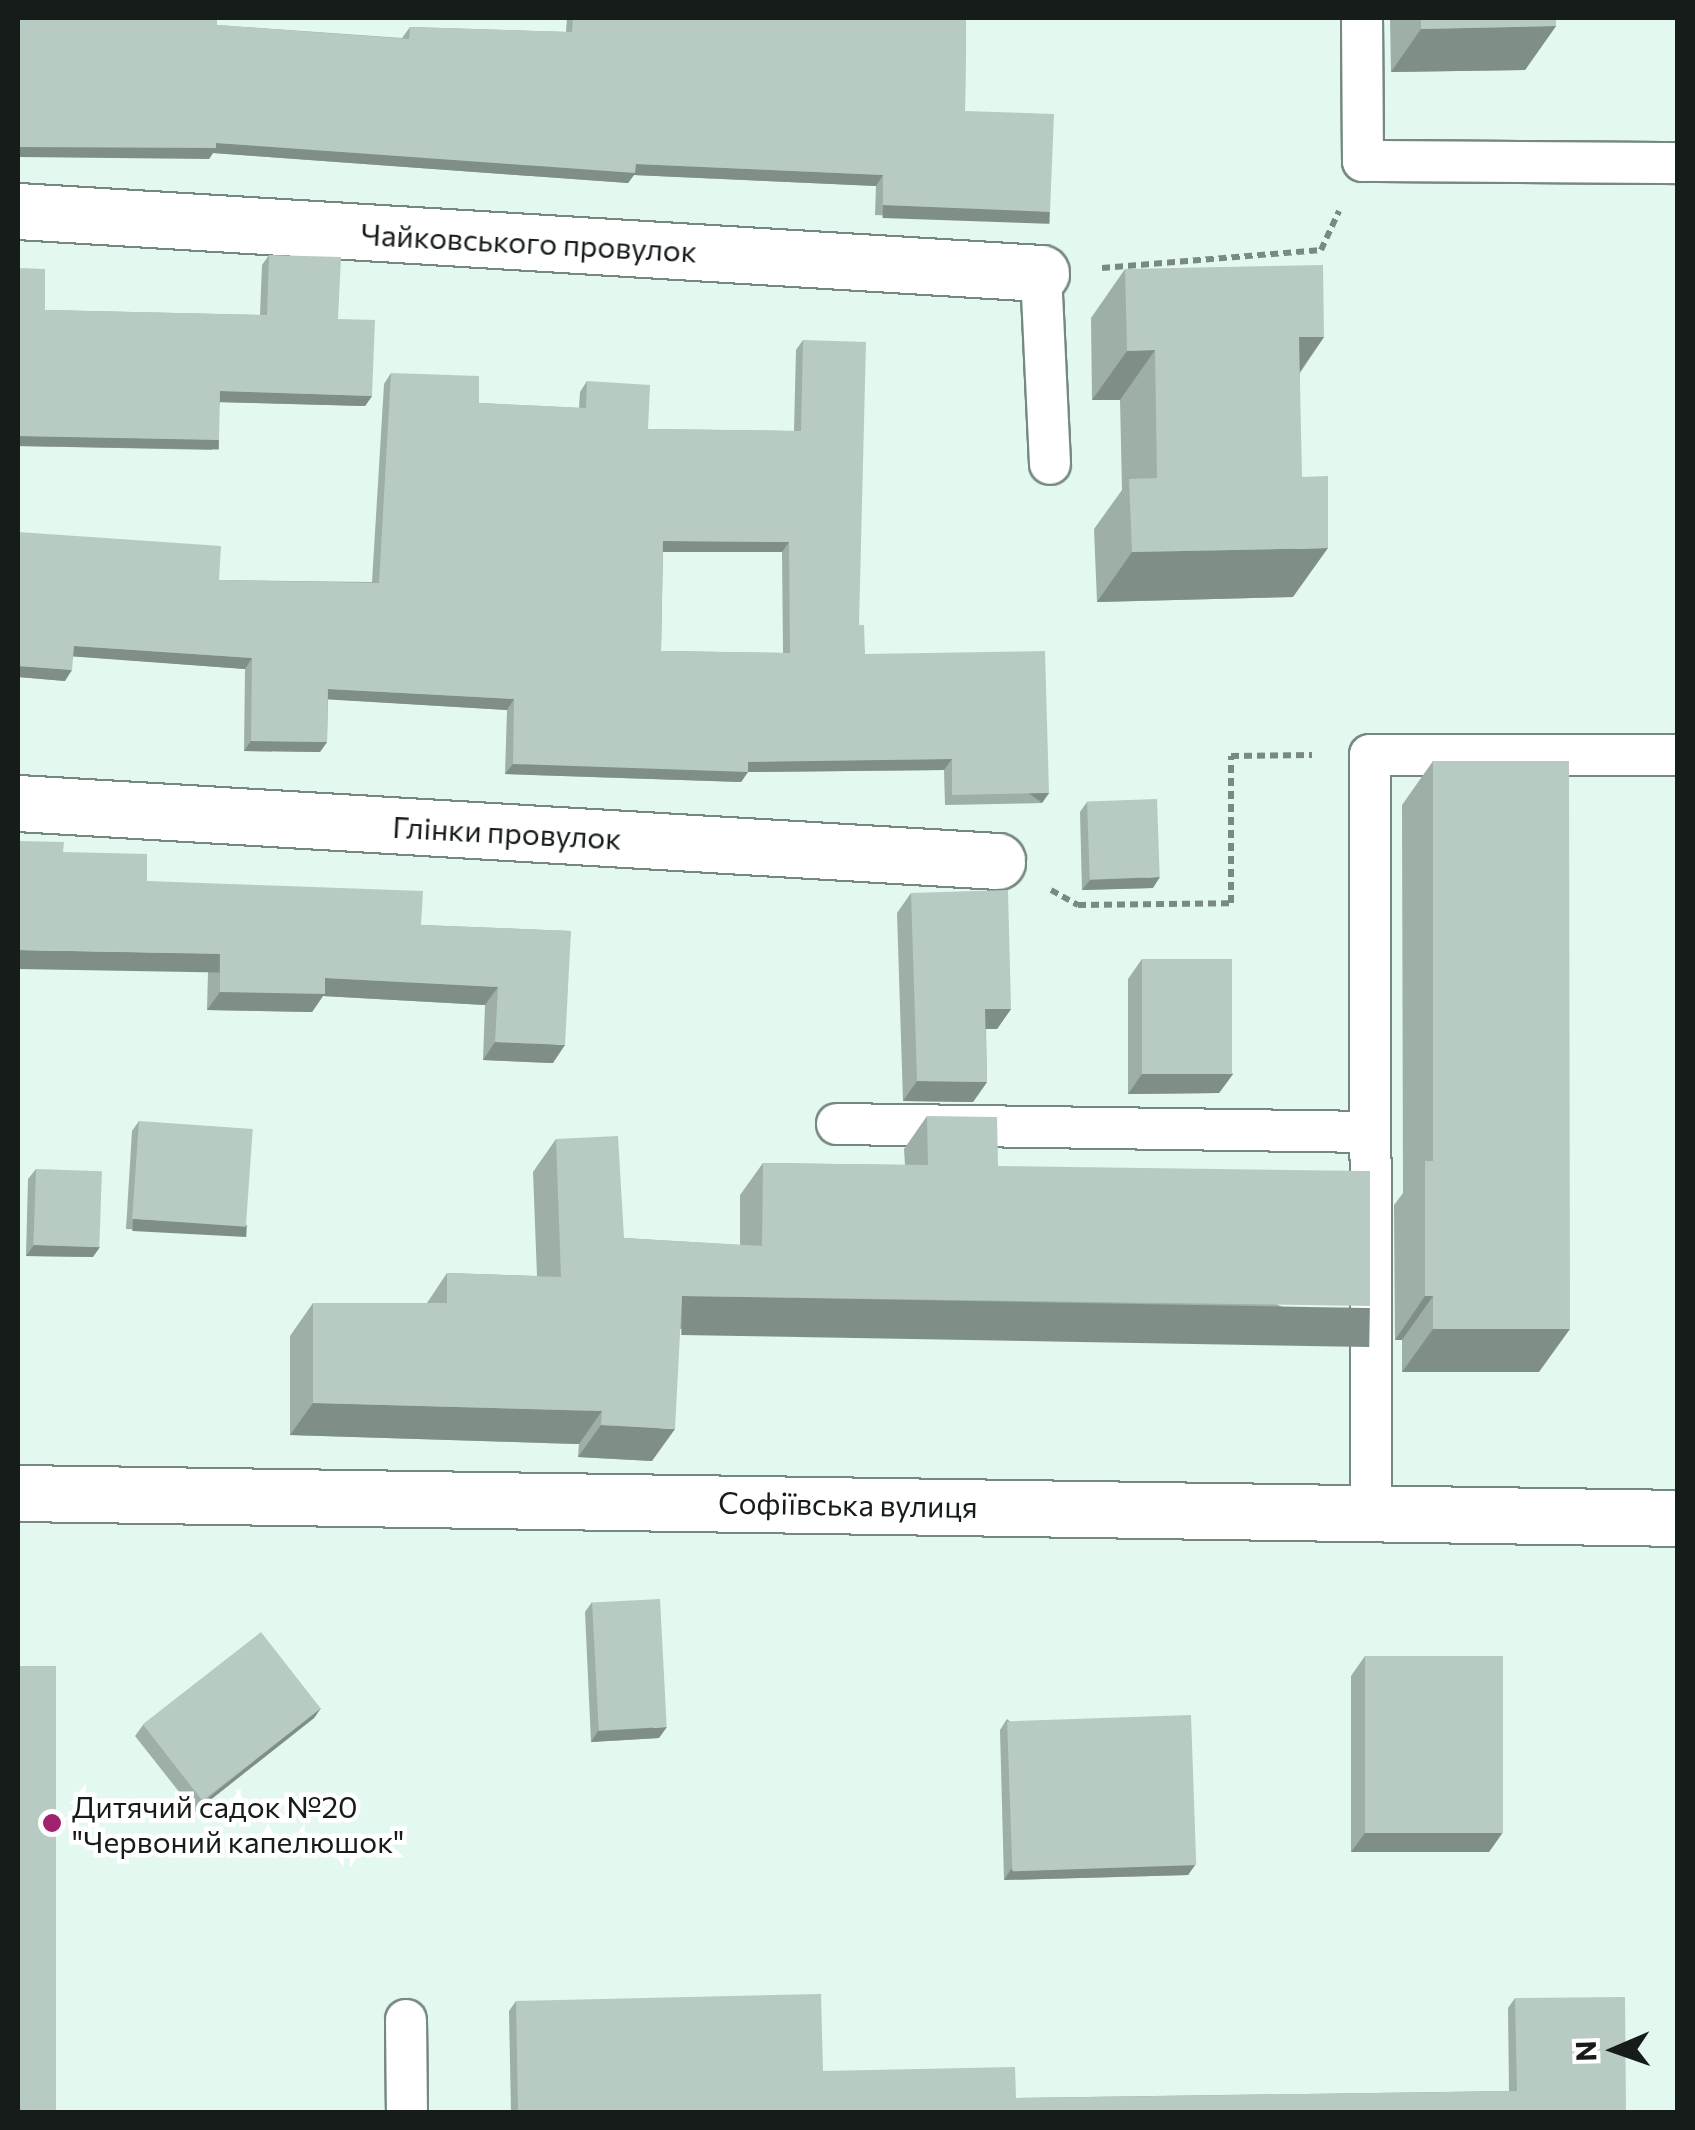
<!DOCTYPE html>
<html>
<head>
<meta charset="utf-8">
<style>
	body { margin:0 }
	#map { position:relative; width:1695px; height:2130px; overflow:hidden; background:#e3f8ef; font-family:Commissioner,sans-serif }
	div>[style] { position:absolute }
	.path>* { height:6px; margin-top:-3px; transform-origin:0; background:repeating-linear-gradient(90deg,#7b8983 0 8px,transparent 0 13px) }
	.roads { filter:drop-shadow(2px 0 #768981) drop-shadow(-2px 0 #768981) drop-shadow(0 2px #768981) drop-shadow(0 -2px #768981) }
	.service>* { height:40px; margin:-20px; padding:0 20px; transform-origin:20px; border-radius:20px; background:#fff }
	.minor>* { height:55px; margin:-27.5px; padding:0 27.5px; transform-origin:27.5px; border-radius:27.5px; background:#fff }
	.tertiary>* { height:55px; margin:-27.5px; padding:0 27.5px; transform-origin:27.5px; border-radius:27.5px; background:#fff }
	.wall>* { inset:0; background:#9dafa7 }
	.shaded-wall>* { inset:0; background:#808e88; transform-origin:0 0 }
	.building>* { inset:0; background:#b7cbc2; transform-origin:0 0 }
	.dots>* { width:28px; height:28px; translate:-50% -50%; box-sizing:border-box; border:5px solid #fff; border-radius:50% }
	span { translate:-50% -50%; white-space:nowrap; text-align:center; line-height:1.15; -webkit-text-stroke:9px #fff; paint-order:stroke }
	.street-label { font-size:30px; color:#151c19 }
	.poi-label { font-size:30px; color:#151c19 }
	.left { translate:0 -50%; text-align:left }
	.frame { position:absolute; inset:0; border:20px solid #151c19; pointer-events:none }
	.north { position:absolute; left:1565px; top:2000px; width:100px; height:100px; -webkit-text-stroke:8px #fff; paint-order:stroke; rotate:268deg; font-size:28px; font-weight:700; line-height:40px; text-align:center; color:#151c19 }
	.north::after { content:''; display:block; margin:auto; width:35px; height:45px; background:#151c19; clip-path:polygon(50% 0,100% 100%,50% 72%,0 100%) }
</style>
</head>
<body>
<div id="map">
	<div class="path">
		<i style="left:1102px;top:268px;width:220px;rotate:-4.7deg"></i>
		<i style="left:1321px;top:250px;width:43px;rotate:-65.2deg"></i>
		<i style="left:1051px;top:890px;width:31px;rotate:29deg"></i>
		<i style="left:1078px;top:905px;width:153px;rotate:-0.7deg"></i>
		<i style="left:1231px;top:903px;width:147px;rotate:-90deg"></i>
		<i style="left:1231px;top:756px;width:81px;rotate:-0.7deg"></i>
	</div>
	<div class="roads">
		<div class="service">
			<i style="left:1362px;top:18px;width:143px;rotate:89.6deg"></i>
			<i style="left:1363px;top:161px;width:315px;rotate:0.4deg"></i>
			<i style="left:1041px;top:273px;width:191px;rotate:87.3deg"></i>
			<i style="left:837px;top:1124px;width:533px;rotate:0.86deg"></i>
			<i style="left:1371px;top:1513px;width:758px;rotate:-90.08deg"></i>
			<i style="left:1370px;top:755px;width:308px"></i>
			<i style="left:406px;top:2020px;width:92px;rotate:89.4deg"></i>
		</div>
		<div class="minor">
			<i style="left:18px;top:211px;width:1025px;rotate:3.47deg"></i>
			<i style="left:18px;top:803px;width:981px;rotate:3.39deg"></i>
		</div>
		<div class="tertiary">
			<i style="left:18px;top:1493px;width:1660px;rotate:0.86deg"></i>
		</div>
	</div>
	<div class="wall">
		<i style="clip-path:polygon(567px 18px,966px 18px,965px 111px,1043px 222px,875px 215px,876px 186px,634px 175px,628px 183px,213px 153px,209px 159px,217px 25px,402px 38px,410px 27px,566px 32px)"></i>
		<i style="clip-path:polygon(1390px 18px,1556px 18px,1556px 26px,1525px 70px,1391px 72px)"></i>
		<i style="clip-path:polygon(269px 255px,338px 319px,372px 396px,365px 406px,220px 402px,212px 450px,18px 446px,18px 268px,45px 310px,260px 315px,262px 265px)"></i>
		<i style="clip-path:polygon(1125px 269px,1324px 337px,1300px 373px,1293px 597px,1097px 602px,1094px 529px,1122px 490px,1120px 400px,1092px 400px,1091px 318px)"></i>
		<i style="clip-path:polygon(evenodd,803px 340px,865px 654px,1049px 793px,1042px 803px,945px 805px,944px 770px,748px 772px,741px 782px,505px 774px,507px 710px,328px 699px,327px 742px,320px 752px,244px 751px,245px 669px,73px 656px,65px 681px,18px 677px,18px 532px,219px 580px,372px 582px,384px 384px,391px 373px,479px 403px,579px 408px,580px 392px,587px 381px,648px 429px,794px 431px,796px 350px,803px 340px,663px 552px,782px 552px,783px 653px,661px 651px,663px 552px)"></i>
		<i style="clip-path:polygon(1433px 761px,1539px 1372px,1402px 1372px,1402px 1340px,1395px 1340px,1394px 1205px,1403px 1193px,1402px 805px)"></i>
		<i style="clip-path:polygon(1087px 802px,1153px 888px,1082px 890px,1080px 812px)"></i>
		<i style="clip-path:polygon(63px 852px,147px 881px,421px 925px,571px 931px,553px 1063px,483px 1060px,485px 1005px,323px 996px,312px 1012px,207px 1010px,208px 972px)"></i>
		<i style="clip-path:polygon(911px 893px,1011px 1009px,997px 1029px,986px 1029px,987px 1082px,973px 1102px,903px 1101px,897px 913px)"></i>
		<i style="clip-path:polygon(1142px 959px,1233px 1074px,1219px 1093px,1128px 1094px,1128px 979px)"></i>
		<i style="clip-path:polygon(927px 1116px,998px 1166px,1347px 1339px,680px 1329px,652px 1461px,578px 1457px,579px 1444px,290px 1435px,290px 1336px,313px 1303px,427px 1303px,447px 1273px,537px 1276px,533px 1172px,556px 1139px,624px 1238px,740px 1245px,740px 1195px,763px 1163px,905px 1165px,904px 1149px)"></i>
		<i style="clip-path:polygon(139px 1121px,240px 1235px,126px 1229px,132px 1131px)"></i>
		<i style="clip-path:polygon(36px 1169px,93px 1257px,26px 1256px,28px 1179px)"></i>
		<i style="clip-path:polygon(592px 1602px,659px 1738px,591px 1742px,585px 1612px)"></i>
		<i style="clip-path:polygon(1365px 1656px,1503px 1832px,1489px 1852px,1351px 1852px,1351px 1676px)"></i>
		<i style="clip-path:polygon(321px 1708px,314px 1718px,195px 1812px,135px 1736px,143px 1725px)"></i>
		<i style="clip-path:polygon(1007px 1719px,1195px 1865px,1188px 1875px,1004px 1880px,1000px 1730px)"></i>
		<i style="clip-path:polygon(1515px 1998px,1626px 2112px,511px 2112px,509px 2011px,516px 2001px,823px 2071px,1016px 2098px,1509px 2091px,1508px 2008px)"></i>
	</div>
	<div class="shaded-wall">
		<i style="clip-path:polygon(1556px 26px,1525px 70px,1391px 72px,1421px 29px)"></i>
		<i style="clip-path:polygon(216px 143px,636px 164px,883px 175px,876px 186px,634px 175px,628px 183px,213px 153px,209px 159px,18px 157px,18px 147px)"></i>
		<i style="left:883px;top:205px;width:167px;height:13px;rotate:2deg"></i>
		<i style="clip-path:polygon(1299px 337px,1324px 337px,1289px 387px)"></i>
		<i style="clip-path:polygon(1155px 350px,1120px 400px,1092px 400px,1127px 351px)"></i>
		<i style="clip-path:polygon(220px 391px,372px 396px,365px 406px,213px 402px)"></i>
		<i style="left:18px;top:436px;width:201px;height:10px;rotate:1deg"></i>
		<i style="clip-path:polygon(663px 541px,789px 542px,782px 552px,656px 552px)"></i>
		<i style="clip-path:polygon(1328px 548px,1293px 597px,1097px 602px,1132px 552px)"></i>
		<i style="clip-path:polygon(74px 646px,252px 658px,245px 669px,67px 656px)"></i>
		<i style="clip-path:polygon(18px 666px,72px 670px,65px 681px,18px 677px)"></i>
		<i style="clip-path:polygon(328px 689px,514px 699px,507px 710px,321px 699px)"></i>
		<i style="clip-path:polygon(251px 741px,327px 742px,320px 752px,244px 751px)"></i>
		<i style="clip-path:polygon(952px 759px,944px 770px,748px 772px,741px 782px,505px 774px,513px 764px)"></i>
		<i style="left:1049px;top:793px;width:12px;height:97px;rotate:125deg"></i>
		<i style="clip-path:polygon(1160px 877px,1153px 888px,1082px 890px,1090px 880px)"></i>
		<i style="left:18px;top:950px;width:202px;height:19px;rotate:1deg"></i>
		<i style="clip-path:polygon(325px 978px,498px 987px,485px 1005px,323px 996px,312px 1012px,207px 1010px,220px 992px)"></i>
		<i style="clip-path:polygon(985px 1009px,1011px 1009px,997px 1029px,972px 1029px)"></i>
		<i style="clip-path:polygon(495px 1042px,565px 1045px,553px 1063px,483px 1060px)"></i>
		<i style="clip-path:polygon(1142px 1074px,1233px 1074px,1219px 1093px,1128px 1094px)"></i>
		<i style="clip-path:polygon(917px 1081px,987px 1082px,973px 1102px,903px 1101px)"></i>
		<i style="left:133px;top:1219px;width:114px;height:12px;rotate:3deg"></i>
		<i style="clip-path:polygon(34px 1245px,100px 1247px,93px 1257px,26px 1256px)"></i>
		<i style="left:682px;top:1296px;width:688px;height:39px;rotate:1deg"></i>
		<i style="clip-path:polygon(1425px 1296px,1433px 1296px,1402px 1340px,1395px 1340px)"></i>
		<i style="clip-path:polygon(1433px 1329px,1570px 1329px,1539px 1372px,1402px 1372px)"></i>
		<i style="clip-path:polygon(313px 1403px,602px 1411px,579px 1444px,290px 1435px)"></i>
		<i style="clip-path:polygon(601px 1425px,675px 1429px,652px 1461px,578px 1457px)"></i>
		<i style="clip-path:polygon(321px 1708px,314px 1718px,195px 1812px,203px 1802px)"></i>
		<i style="clip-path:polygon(667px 1727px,659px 1738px,591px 1742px,598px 1731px)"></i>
		<i style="clip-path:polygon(1503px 1832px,1489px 1852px,1351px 1852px,1365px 1833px)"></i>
		<i style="clip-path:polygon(1195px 1865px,1188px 1875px,1004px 1880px,1011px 1869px)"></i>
	</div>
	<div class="building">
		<i style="clip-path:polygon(18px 18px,217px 18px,217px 25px,409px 39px,410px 27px,572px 32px,573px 18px,966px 18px,965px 111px,1054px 114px,1050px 212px,883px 205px,883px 175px,636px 164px,635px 173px,216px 143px,216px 148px,18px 147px)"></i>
		<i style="clip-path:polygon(1421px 18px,1556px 18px,1556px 26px,1421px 29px)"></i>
		<i style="clip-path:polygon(269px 255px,341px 257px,338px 319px,375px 320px,372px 396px,220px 391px,219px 440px,18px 436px,18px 268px,45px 269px,45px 310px,267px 315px)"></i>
		<i style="clip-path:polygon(1323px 265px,1324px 337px,1299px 337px,1302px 477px,1328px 476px,1328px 548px,1132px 552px,1129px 479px,1157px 478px,1155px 350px,1127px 351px,1125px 269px)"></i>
		<i style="clip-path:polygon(evenodd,803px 340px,866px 342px,859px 625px,864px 625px,865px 654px,1045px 651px,1049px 793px,952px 795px,952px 759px,748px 762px,748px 772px,513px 764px,514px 699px,328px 689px,327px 742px,251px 741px,252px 658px,74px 646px,72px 670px,18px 666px,18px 532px,221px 546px,219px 580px,379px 583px,391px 373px,479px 376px,479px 403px,586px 408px,587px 381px,650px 385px,648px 429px,801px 431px,803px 340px,663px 541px,789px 542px,790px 653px,661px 651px,663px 541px)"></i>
		<i style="clip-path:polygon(1433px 761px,1569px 761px,1570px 1329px,1433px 1329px,1433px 1296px,1425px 1296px,1425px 1161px,1433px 1161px)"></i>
		<i style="left:1157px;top:799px;width:78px;height:70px;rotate:88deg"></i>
		<i style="clip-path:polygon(18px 841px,64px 842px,63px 852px,147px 854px,147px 881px,423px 891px,421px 925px,571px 931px,565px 1045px,495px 1042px,498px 987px,325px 978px,325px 994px,220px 992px,220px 954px,18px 950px)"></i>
		<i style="clip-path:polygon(1008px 890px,1011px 1009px,985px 1009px,987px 1082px,917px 1081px,911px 893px)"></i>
		<i style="left:1142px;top:959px;width:90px;height:115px"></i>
		<i style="clip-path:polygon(927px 1116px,997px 1117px,998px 1166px,1370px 1171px,1370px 1306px,682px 1296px,675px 1429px,601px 1425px,602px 1411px,313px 1403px,313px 1303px,447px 1303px,447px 1273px,561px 1277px,556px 1139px,618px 1136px,624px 1238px,762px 1246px,763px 1163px,928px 1165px)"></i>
		<i style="left:139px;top:1121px;width:114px;height:98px;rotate:4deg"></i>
		<i style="left:36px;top:1169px;width:66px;height:76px;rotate:2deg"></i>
		<i style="left:660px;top:1599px;width:128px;height:68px;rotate:87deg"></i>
		<i style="left:261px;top:1632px;width:97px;height:150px;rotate:52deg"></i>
		<i style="left:1365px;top:1656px;width:138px;height:177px"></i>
		<i style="left:18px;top:1666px;width:38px;height:446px"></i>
		<i style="left:1191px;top:1715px;width:150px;height:184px;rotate:88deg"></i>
		<i style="clip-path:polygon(821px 1994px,823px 2071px,1015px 2067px,1016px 2098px,1517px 2091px,1515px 1998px,1625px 1997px,1626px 2112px,518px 2112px,516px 2001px)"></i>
	</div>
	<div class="dots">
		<i style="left:52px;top:1823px;background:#a12070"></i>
	</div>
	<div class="street-label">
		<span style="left:529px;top:242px;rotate:3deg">Чайковського провулок</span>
		<span style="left:507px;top:832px;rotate:3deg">Глінки провулок</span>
		<span style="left:848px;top:1504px;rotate:1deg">Софіївська вулиця</span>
	</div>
	<div class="poi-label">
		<span class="left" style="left:72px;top:1823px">Дитячий садок №20<br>"Червоний капелюшок"</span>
	</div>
	<div class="frame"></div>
	<div class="north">N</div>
</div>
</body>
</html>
